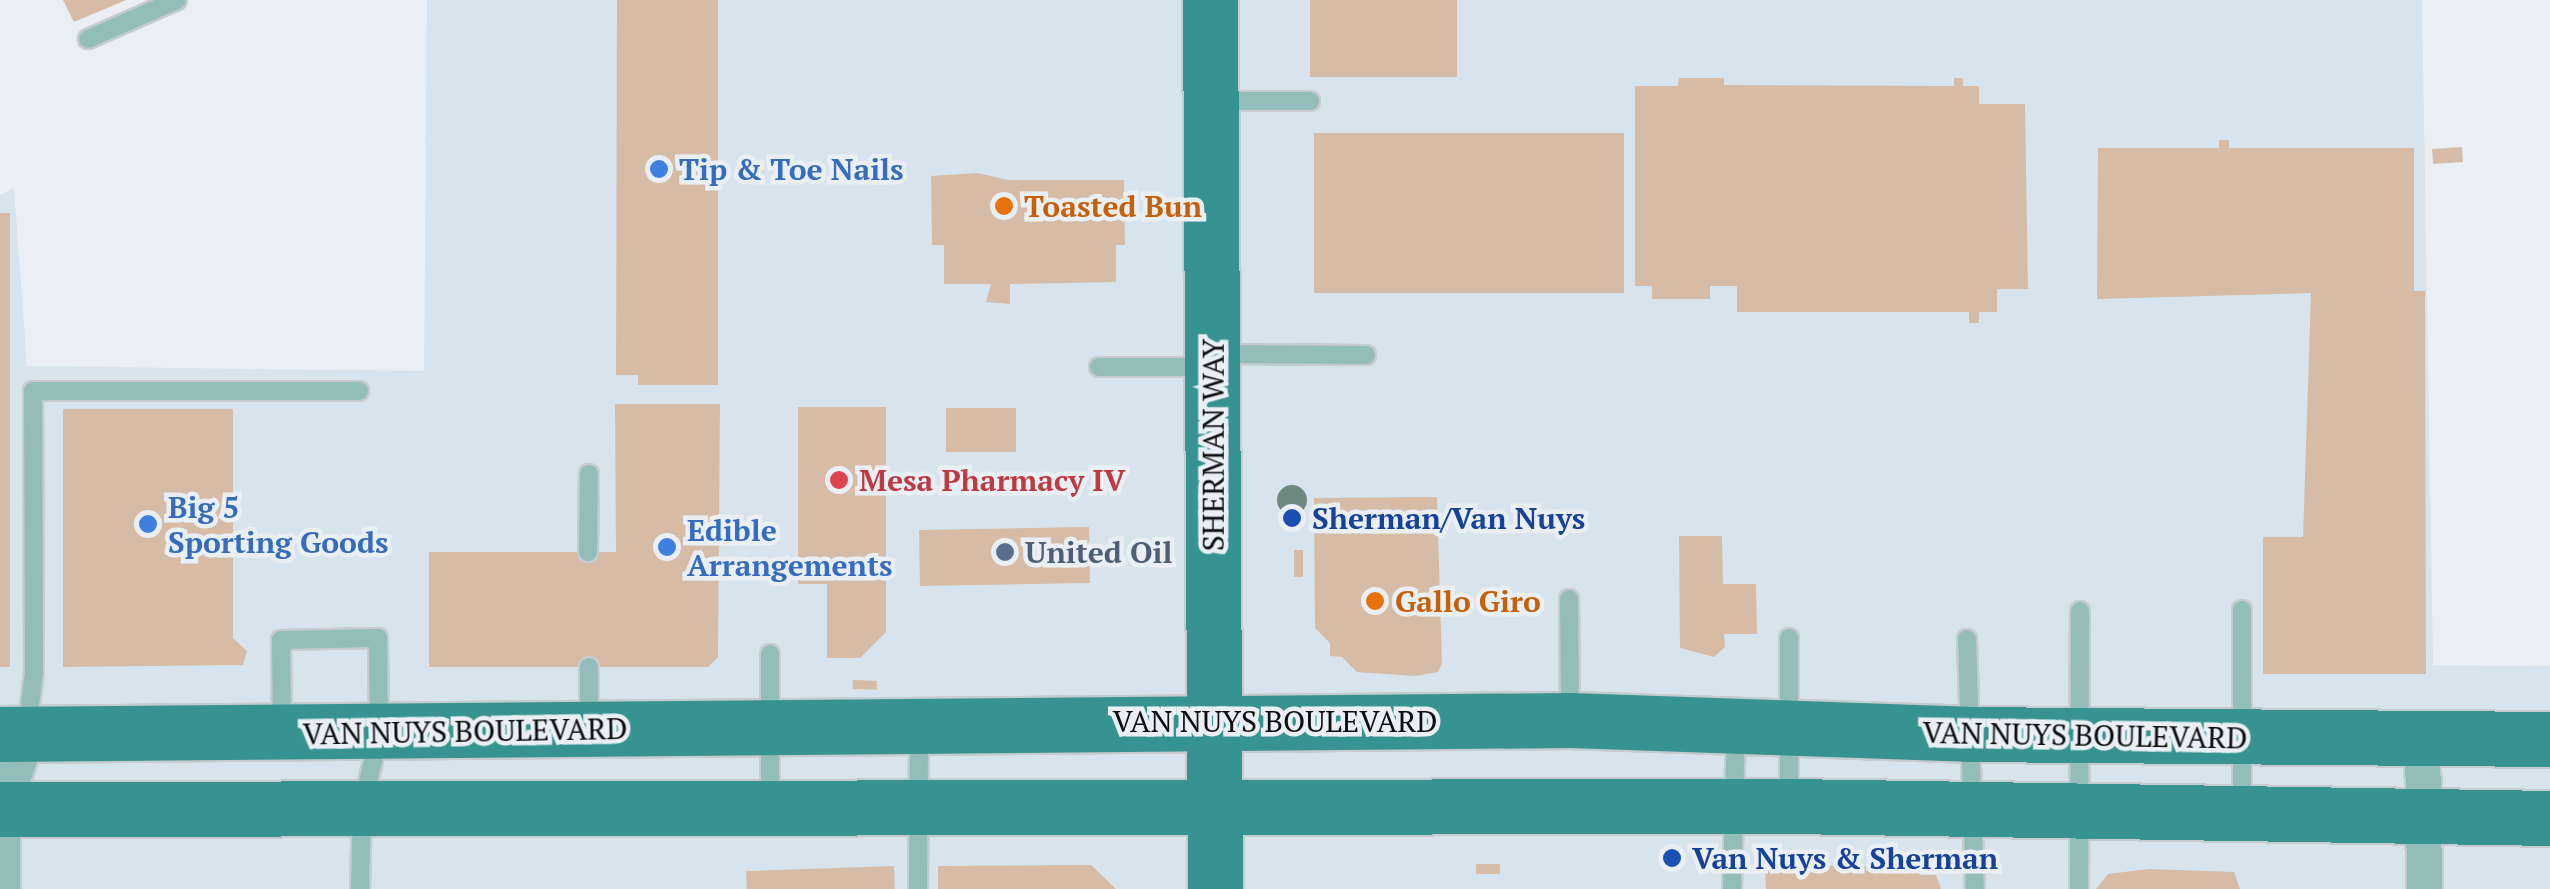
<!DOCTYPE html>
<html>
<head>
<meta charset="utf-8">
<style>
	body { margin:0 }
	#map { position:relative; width:2550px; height:889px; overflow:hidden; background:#e9eff4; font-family:"PT Serif",serif }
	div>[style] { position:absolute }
	.built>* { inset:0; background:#d7e4ed }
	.building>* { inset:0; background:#d6bca6; transform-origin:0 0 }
	.roads { filter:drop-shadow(2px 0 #c5cbcf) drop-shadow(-2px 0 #c5cbcf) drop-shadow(0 2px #c5cbcf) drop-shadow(0 -2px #c5cbcf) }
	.service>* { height:18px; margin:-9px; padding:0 9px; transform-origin:9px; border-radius:9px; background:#92bdba }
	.minor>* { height:35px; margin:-17.5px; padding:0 17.5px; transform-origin:17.5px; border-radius:17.5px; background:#92bdba }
	.primary>* { height:55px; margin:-27.5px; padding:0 27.5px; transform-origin:27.5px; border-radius:27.5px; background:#36938f }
	.trees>* { width:30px; height:30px; margin:-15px; border-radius:50%; background:#6f8981 }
	.dots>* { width:28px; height:28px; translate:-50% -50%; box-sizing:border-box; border:5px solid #e9eff4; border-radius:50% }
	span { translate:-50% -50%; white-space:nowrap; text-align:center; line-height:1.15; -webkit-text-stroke:9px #e9eff4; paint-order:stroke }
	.shop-label { font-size:30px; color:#366cbe; font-weight:700 }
	.left { translate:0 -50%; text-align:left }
	.food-label { font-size:30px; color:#c56008; font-weight:700 }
	.street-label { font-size:30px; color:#0b0d0f }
	.health-label { font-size:30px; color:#be3a42; font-weight:700 }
	.transit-label { font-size:30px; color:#164399; font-weight:700 }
	.service-label { font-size:30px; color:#4e5e75; font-weight:700 }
</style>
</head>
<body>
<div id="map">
	<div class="built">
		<i style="clip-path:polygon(427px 0,2422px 0,2433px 665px,2550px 666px,2550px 889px,0 889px,0 195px,14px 188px,27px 366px,424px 371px)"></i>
	</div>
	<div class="building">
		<i style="clip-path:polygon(63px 0,126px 0,74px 22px)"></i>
		<i style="clip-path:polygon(617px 0,718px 0,718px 385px,638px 385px,638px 375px,616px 375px)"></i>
		<i style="left:1310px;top:0;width:147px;height:77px"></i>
		<i style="clip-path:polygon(1679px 78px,1724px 78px,1724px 85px,1954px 86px,1954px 78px,1963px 78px,1963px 86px,1979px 86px,1979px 104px,2025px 104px,2028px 289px,1997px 289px,1997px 312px,1979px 312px,1979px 323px,1969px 323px,1969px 312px,1737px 312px,1737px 286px,1710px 286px,1710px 299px,1652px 299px,1652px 286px,1635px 286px,1635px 86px,1678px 86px)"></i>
		<i style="left:1624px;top:133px;width:160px;height:310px;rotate:90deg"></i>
		<i style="clip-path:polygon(2219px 140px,2229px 140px,2229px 148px,2414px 148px,2414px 291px,2425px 291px,2426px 674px,2263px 674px,2263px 537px,2303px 537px,2311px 293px,2097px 299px,2098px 148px,2219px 148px)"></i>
		<i style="left:2462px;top:147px;width:15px;height:30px;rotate:86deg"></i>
		<i style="clip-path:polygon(977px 173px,1008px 180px,1124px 180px,1125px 245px,1116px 245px,1116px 282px,1010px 284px,1010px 304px,986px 302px,991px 284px,944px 284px,944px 245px,932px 245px,931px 176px)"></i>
		<i style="left:10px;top:213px;width:454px;height:11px;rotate:90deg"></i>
		<i style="clip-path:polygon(615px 404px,720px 404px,718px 657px,708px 667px,429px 667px,429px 552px,616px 552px)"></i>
		<i style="clip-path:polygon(798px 407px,886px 407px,886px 632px,860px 658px,827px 658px,827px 584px,798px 584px)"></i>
		<i style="left:1016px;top:408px;width:44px;height:70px;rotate:90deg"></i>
		<i style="clip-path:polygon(63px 409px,233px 409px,233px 638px,247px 651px,243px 665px,63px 667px)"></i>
		<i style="clip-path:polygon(1437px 497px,1442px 663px,1438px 672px,1415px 676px,1357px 672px,1342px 657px,1330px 656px,1330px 643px,1315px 628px,1314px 498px)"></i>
		<i style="left:1089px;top:527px;width:56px;height:170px;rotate:89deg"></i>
		<i style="clip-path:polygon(1679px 536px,1722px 536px,1723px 584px,1756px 584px,1757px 634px,1724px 634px,1725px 647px,1714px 657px,1680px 648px)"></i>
		<i style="left:1294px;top:550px;width:9px;height:27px"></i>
		<i style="left:853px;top:680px;width:24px;height:9px;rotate:2deg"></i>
		<i style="left:1476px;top:864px;width:24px;height:10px"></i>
		<i style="clip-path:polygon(1091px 865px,1116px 889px,938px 889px,938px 866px)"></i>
		<i style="left:894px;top:866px;width:23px;height:148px;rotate:88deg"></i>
		<i style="clip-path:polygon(1765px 866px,1919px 866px,1920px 875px,1936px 875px,1941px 889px,1766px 889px)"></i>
		<i style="clip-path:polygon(2149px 869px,2234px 872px,2240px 889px,2096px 889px,2108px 874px)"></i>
	</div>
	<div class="roads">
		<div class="service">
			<i style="left:88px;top:39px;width:97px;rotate:-23.7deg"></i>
			<i style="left:1216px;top:101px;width:94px"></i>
			<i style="left:1218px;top:354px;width:148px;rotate:0.4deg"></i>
			<i style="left:1099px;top:367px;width:108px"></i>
			<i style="left:588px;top:552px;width:78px;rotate:-89.3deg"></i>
			<i style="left:1569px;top:599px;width:115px;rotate:89.5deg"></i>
			<i style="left:2242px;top:610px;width:199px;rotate:90deg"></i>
			<i style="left:1789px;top:638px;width:165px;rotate:90deg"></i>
			<i style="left:1967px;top:639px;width:250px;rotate:88.2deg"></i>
			<i style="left:589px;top:667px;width:55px;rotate:90deg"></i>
			<i style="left:282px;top:728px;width:88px;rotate:-90.7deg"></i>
			<i style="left:281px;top:640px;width:97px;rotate:-1.2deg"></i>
			<i style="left:378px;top:638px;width:97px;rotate:89.4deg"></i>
			<i style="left:379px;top:735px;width:75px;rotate:103.1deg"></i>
			<i style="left:362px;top:808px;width:81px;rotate:91.4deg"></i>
			<i style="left:27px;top:729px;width:57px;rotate:-83deg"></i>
			<i style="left:34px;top:672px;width:281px;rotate:-90.2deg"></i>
			<i style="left:33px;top:391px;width:326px"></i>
			<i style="left:770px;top:803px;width:149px;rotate:-90deg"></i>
			<i style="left:918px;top:889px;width:159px;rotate:-89.6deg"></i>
			<i style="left:1732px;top:889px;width:159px;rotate:-88.6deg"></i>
			<i style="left:2079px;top:889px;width:278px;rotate:-89.8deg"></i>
		</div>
		<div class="minor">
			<i style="left:2422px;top:739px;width:150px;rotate:89.2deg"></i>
			<i style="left:2px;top:889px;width:79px;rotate:-90deg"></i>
			<i style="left:2px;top:810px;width:80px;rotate:-71.8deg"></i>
		</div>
		<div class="primary">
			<i style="left:1210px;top:0;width:889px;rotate:89.68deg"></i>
			<i style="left:0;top:734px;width:1570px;rotate:-0.51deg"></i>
			<i style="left:1570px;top:720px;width:397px;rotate:2deg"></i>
			<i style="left:1967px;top:734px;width:583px;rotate:0.49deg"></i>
			<i style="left:0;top:809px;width:1789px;rotate:-0.1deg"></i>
			<i style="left:1789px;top:806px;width:761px;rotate:0.9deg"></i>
		</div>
	</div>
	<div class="trees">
		<i style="left:1292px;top:500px"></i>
	</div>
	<div class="dots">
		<i style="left:659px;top:169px;background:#3f7fe0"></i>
		<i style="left:1004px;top:206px;background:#e8710a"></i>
		<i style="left:839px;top:480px;background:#e0444e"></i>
		<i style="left:1292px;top:518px;background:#1a4fb4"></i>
		<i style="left:148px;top:524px;background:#3f7fe0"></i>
		<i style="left:667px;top:547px;background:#3f7fe0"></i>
		<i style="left:1005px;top:552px;background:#5c6f8a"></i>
		<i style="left:1375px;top:601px;background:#e8710a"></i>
		<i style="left:1672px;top:858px;background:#1a4fb4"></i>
	</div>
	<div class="shop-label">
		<span class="left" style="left:679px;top:169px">Tip &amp; Toe Nails</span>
		<span class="left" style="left:168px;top:524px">Big 5<br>Sporting Goods</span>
		<span class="left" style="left:687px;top:547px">Edible<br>Arrangements</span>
	</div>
	<div class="food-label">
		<span class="left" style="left:1024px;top:206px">Toasted Bun</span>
		<span class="left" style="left:1395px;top:601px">Gallo Giro</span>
	</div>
	<div class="street-label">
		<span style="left:1213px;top:445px;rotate:-90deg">SHERMAN WAY</span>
		<span style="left:1275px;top:721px">VAN NUYS BOULEVARD</span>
		<span style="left:465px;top:731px;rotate:-1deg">VAN NUYS BOULEVARD</span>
		<span style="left:2085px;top:735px;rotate:1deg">VAN NUYS BOULEVARD</span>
	</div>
	<div class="health-label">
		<span class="left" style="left:859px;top:480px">Mesa Pharmacy IV</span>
	</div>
	<div class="transit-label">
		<span class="left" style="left:1312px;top:518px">Sherman/Van Nuys</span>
		<span class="left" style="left:1692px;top:858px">Van Nuys &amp; Sherman</span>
	</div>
	<div class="service-label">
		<span class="left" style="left:1025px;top:552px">United Oil</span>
	</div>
</div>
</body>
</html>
